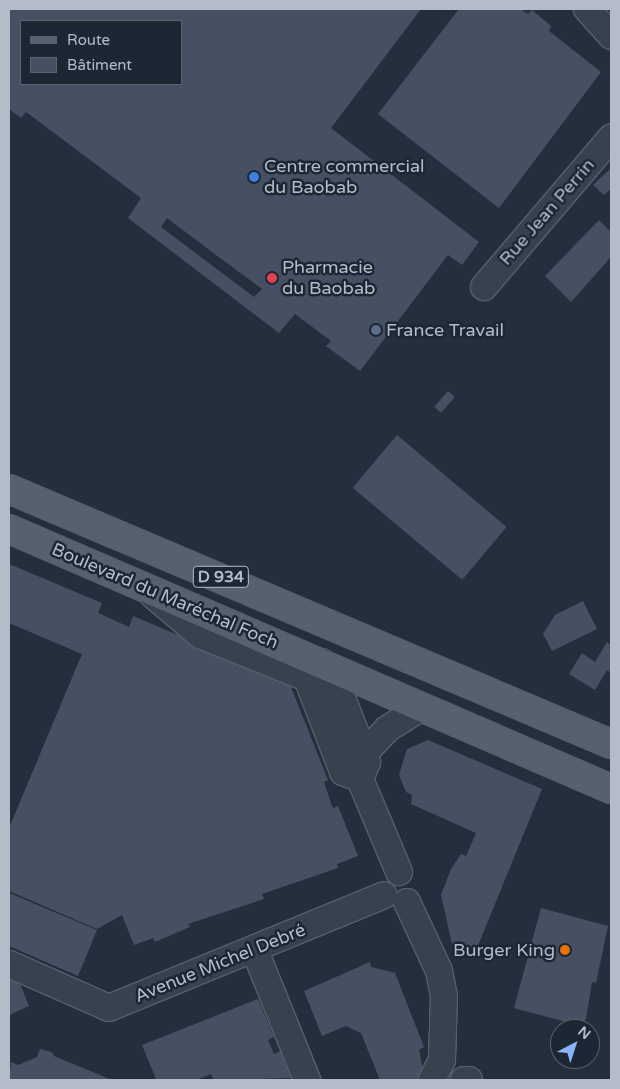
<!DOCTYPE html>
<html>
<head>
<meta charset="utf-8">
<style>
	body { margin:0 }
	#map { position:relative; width:620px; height:1089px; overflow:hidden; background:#242f3e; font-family:"Varela Round",sans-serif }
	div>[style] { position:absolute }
	.building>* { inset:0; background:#455162; transform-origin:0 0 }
	.roads { filter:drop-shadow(1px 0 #565f6c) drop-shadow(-1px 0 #565f6c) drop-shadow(0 1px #565f6c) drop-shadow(0 -1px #565f6c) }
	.minor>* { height:26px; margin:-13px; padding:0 13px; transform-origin:13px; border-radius:13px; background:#38414e }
	.primary>* { height:28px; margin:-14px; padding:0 14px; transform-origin:14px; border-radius:14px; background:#56606e }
	.dots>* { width:14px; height:14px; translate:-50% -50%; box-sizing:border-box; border:2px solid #1d2633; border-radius:50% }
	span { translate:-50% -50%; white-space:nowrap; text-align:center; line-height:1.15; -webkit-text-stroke:5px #1d2633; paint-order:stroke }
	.shield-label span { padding:1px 4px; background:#1d2633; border:1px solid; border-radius:4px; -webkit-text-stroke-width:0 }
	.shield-label { font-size:16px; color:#b4bcc9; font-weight:700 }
	.poi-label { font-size:18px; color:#b4bcc9 }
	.left { translate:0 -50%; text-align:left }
	.right { translate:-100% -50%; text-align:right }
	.street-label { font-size:18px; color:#b4bcc9 }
	.frame { position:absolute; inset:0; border:10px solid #b4bcc9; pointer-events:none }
	.legend { position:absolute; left:20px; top:20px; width:162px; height:65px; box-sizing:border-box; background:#1d2633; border:1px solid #59626f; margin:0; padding:6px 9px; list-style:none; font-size:15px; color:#b4bcc9 }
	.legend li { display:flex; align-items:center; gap:10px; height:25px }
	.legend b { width:25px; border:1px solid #59626f }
	.north { position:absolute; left:550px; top:1019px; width:50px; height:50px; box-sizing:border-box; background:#1d2633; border:1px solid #59626f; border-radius:50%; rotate:40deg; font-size:14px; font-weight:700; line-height:20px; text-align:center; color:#b4bcc9 }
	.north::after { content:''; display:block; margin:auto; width:18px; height:22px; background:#8ab4f8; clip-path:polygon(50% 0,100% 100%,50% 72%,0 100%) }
</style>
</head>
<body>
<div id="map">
	<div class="building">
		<i style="clip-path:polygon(evenodd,9px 9px,421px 9px,331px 128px,479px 242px,462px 265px,448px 255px,360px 371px,326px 346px,331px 341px,295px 314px,279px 333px,128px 218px,141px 198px,26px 112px,21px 118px,9px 109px,9px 9px,21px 21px,181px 21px,181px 84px,21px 84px,21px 21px,9px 9px,167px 218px,220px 258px,262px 289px,254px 297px,222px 273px,161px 227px,167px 218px)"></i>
		<i style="clip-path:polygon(459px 9px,520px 9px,528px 14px,532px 10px,551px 26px,549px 31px,601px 72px,499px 208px,378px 114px)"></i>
		<i style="clip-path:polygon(611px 168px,611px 189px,604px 195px,593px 185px)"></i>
		<i style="clip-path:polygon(599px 220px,611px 232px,611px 257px,571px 302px,545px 276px)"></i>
		<i style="left:448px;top:391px;width:9px;height:21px;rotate:41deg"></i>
		<i style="left:397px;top:435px;width:143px;height:69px;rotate:40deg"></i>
		<i style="clip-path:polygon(9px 564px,102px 603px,98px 613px,129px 627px,133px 616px,289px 682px,328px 780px,324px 782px,331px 803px,333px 808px,338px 806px,358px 856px,337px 864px,338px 868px,262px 894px,264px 899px,188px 924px,190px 927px,155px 942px,153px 938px,134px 945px,122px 915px,97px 929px,9px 891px,9px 828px,82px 654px,9px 623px)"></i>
		<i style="clip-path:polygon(583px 601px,597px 629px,552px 651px,543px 634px,555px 615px)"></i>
		<i style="clip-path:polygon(607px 642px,611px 645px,611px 673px,607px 670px,595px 690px,569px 674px,582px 653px,595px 662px)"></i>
		<i style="clip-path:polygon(428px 740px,542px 789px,475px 953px,452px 944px,441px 895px,451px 869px,461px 854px,466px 856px,476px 833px,411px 804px,412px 795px,406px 792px,399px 775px,407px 749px)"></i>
		<i style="clip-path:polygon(9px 893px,97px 930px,78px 976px,9px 946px)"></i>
		<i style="clip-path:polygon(541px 908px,608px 926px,596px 983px,592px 982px,586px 1019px,581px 1026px,514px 1008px)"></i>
		<i style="clip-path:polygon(370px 962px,371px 967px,395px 973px,424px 1047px,419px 1050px,425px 1080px,380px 1080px,361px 1033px,354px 1030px,346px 1026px,322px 1036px,304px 991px)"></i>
		<i style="clip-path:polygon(15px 972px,29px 1006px,9px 1015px,9px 974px)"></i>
		<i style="clip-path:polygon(258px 999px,274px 1037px,268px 1040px,274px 1054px,280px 1051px,291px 1078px,214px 1080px,211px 1074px,196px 1080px,152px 1080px,156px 1079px,142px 1045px)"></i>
		<i style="clip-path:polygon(40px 1049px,52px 1052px,54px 1056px,112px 1080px,9px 1080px,11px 1062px,18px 1065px,37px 1057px)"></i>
	</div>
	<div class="roads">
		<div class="minor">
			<i style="left:587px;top:9px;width:36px;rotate:48deg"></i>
			<i style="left:484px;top:287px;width:196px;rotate:-49.6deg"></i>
			<i style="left:153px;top:595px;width:62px;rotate:40.4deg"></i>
			<i style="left:200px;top:635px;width:115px;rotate:21.9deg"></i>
			<i style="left:318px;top:665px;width:4px;rotate:-45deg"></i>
			<i style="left:321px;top:662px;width:23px;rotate:52deg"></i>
			<i style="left:335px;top:680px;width:79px;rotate:68.6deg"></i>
			<i style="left:364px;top:754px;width:9px;rotate:69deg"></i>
			<i style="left:367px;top:762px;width:18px;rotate:112deg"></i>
			<i style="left:307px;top:678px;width:101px;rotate:69deg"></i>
			<i style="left:343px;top:772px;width:18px;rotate:22deg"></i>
			<i style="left:360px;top:779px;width:101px;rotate:67.2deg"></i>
			<i style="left:364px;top:754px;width:34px;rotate:-47deg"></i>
			<i style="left:387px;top:729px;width:39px;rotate:-32deg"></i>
			<i style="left:407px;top:902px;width:76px;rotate:65.1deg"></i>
			<i style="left:439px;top:971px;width:25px;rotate:79deg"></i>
			<i style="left:444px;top:996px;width:64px;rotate:91.8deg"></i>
			<i style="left:442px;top:1060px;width:22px;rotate:117deg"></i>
			<i style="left:255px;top:951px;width:139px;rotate:68deg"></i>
			<i style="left:9px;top:964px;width:109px;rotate:23.7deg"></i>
			<i style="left:109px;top:1008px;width:297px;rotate:-22.3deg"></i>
			<i style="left:464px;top:1080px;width:5px"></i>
		</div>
		<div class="primary">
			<i style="left:9px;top:489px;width:654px;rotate:22.96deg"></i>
			<i style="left:9px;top:529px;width:656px;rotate:23.36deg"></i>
		</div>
	</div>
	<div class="dots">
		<i style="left:254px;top:177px;background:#3f7fe0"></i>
		<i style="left:272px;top:278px;background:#e0444e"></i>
		<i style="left:376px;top:330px;background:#5c6f8a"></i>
		<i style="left:565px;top:950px;background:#e8710a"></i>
	</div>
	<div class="shield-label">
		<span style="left:221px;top:577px">D 934</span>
	</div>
	<div class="poi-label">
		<span class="left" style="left:264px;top:177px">Centre commercial<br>du Baobab</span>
		<span class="left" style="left:282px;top:278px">Pharmacie<br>du Baobab</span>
		<span class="left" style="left:386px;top:330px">France Travail</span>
		<span class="right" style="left:555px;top:950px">Burger King</span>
	</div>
	<div class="street-label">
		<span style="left:547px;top:212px;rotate:-49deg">Rue Jean Perrin</span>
		<span style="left:165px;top:596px;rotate:23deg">Boulevard du Maréchal Foch</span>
		<span style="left:220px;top:963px;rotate:-22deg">Avenue Michel Debré</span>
	</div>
	<div class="frame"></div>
	<ul class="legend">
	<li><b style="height:6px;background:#56606e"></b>Route</li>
	<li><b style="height:14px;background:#455162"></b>Bâtiment</li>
	</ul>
	<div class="north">N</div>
</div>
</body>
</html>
